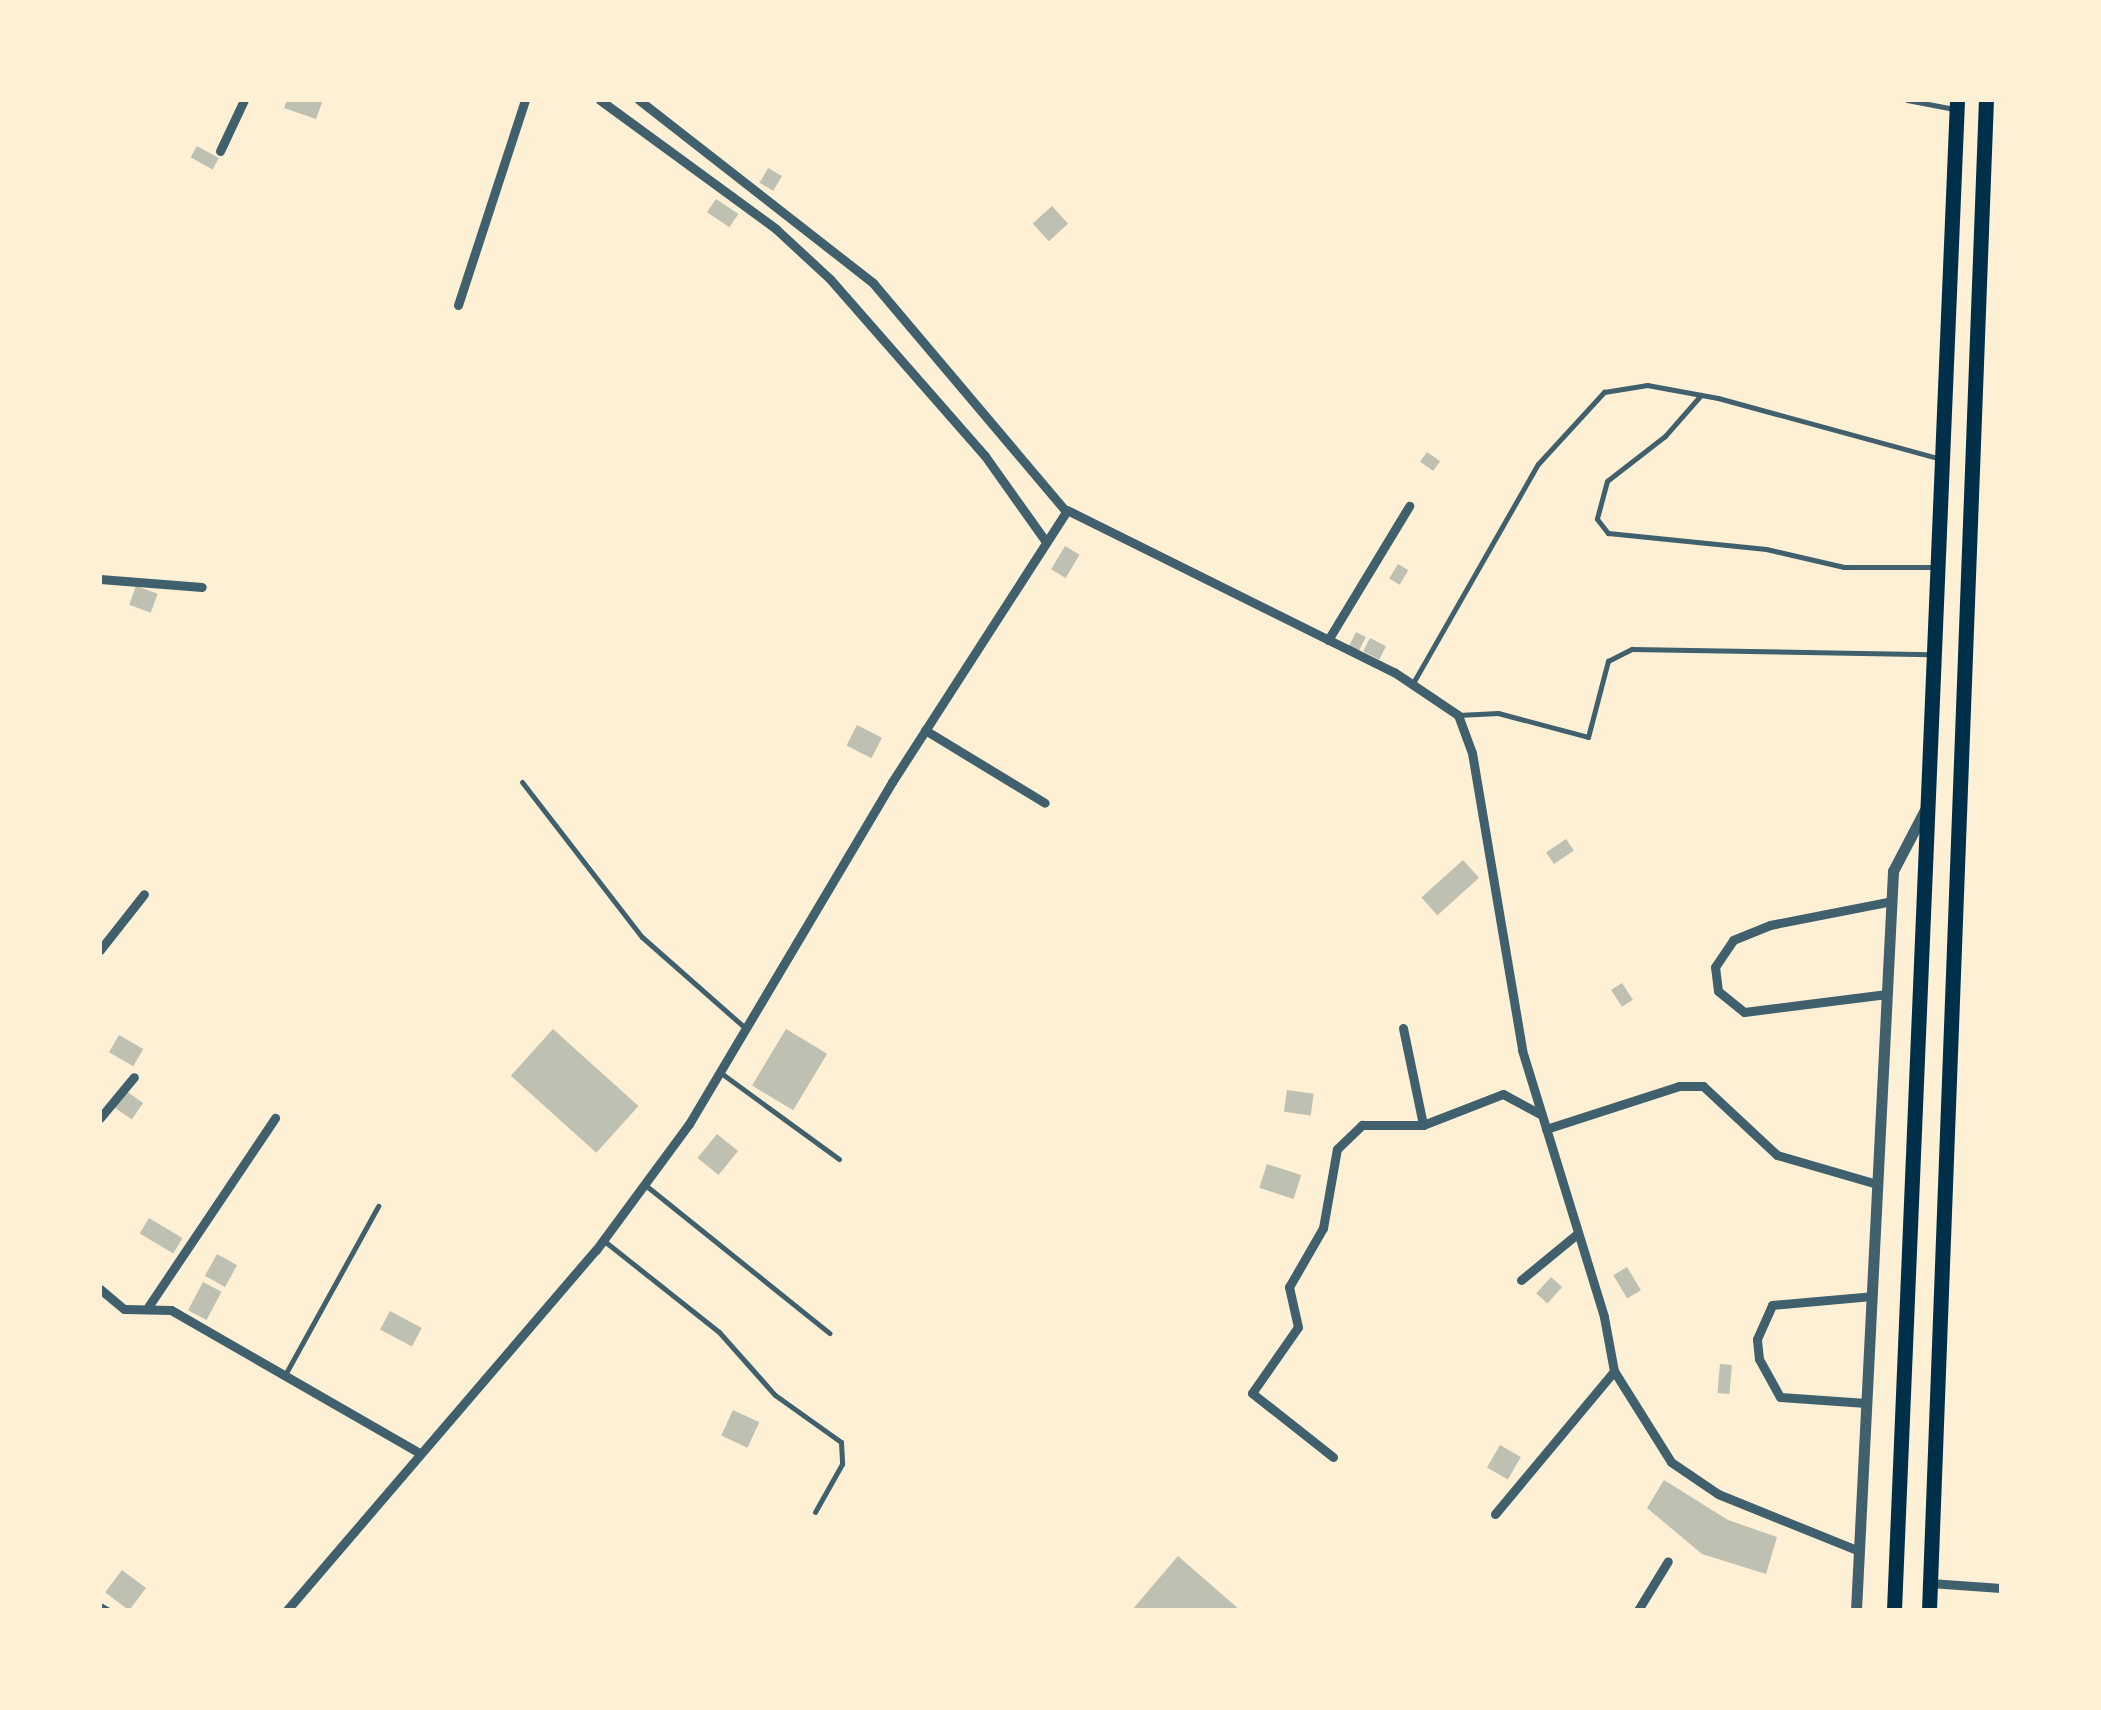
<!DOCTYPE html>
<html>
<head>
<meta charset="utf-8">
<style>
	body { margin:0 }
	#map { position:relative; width:2101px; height:1710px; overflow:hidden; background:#fdf0d5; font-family:Roboto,sans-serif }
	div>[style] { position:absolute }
	.building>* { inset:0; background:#bec0b2; transform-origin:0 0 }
	.service>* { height:5px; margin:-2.5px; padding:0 2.5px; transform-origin:2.5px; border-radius:2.5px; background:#3f606c }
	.minor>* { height:9px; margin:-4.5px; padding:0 4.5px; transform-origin:4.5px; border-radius:4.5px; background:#3f606c }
	.tertiary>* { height:11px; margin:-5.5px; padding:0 5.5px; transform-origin:5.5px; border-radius:5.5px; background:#3f606c }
	.trunk>* { height:15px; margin:-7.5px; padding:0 7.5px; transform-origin:7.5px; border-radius:7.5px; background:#003049 }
	span { translate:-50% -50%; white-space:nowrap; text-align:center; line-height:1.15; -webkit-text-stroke:8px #fdf0d5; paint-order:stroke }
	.frame { position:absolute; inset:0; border:102px solid #fdf0d5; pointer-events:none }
</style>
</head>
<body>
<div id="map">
	<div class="building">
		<i style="clip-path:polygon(287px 100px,323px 100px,316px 119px,284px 108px)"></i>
		<i style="left:197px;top:146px;width:25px;height:13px;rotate:29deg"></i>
		<i style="left:768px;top:168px;width:16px;height:17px;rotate:30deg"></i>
		<i style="left:716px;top:199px;width:27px;height:16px;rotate:34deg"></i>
		<i style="left:1052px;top:206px;width:24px;height:26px;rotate:48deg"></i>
		<i style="left:1427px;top:452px;width:16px;height:12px;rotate:35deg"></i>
		<i style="left:1065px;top:546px;width:17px;height:27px;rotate:31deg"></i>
		<i style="left:1398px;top:564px;width:12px;height:17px;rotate:31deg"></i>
		<i style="left:136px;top:586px;width:23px;height:20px;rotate:20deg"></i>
		<i style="left:1356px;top:632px;width:11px;height:17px;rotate:27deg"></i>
		<i style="left:1370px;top:638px;width:18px;height:15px;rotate:27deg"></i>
		<i style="left:857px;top:725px;width:28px;height:23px;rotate:27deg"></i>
		<i style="left:1566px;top:839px;width:14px;height:24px;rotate:56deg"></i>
		<i style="left:1463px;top:860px;width:24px;height:56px;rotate:48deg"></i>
		<i style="left:1622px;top:983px;width:20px;height:13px;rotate:57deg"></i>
		<i style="left:553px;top:1029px;width:115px;height:63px;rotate:42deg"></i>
		<i style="left:786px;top:1029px;width:48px;height:66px;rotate:31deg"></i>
		<i style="left:119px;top:1035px;width:28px;height:20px;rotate:30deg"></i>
		<i style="left:1287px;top:1090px;width:27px;height:22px;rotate:8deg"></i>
		<i style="left:126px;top:1091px;width:21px;height:20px;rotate:35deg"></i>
		<i style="left:717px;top:1134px;width:27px;height:31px;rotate:39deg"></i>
		<i style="left:1267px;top:1164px;width:36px;height:25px;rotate:18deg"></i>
		<i style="left:149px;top:1218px;width:39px;height:18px;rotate:31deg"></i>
		<i style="left:217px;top:1254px;width:23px;height:25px;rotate:29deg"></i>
		<i style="left:1627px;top:1267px;width:27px;height:16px;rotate:59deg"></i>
		<i style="left:1551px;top:1277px;width:15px;height:22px;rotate:42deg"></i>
		<i style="left:203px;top:1282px;width:21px;height:32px;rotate:28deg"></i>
		<i style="left:390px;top:1311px;width:36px;height:21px;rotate:28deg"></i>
		<i style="left:1720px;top:1364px;width:12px;height:29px;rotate:5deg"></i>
		<i style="left:733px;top:1410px;width:29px;height:28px;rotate:25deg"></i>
		<i style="left:1500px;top:1445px;width:24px;height:26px;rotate:30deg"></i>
		<i style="clip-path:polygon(1664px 1480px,1728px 1520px,1777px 1537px,1766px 1574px,1702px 1554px,1647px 1508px)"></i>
		<i style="clip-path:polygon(1178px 1556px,1240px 1610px,1132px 1610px)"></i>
		<i style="left:122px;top:1570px;width:30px;height:28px;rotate:37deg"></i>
	</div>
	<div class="service">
		<i style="left:1907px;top:100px;width:48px;rotate:10.8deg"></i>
		<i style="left:1701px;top:395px;width:55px;rotate:131.3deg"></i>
		<i style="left:1665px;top:436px;width:73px;rotate:142.2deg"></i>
		<i style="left:1607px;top:481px;width:39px;rotate:105deg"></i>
		<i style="left:1597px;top:519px;width:18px;rotate:52deg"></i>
		<i style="left:1608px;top:533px;width:159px;rotate:5.8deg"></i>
		<i style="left:1766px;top:549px;width:80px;rotate:13deg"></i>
		<i style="left:1844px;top:567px;width:93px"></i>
		<i style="left:1413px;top:683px;width:252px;rotate:-60.3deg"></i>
		<i style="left:1538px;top:464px;width:98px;rotate:-47.5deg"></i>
		<i style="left:1604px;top:392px;width:44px;rotate:-9.2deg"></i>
		<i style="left:1647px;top:385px;width:72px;rotate:10.4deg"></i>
		<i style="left:1718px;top:398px;width:227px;rotate:15.3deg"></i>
		<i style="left:1458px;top:715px;width:40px;rotate:-2.9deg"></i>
		<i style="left:1498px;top:713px;width:93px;rotate:14.9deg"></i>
		<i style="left:1588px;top:737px;width:79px;rotate:-75.3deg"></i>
		<i style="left:1608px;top:661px;width:27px;rotate:-27deg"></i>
		<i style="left:1632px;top:649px;width:299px;rotate:1deg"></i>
		<i style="left:522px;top:782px;width:196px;rotate:52.3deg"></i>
		<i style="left:642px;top:937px;width:136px;rotate:41.4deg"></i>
		<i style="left:721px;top:1073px;width:146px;rotate:36.1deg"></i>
		<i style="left:644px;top:1184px;width:238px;rotate:38.8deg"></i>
		<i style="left:603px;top:1240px;width:148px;rotate:38.4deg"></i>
		<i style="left:719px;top:1332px;width:84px;rotate:48.4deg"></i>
		<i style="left:775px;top:1395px;width:81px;rotate:35.5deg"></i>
		<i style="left:841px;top:1442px;width:22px;rotate:87deg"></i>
		<i style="left:842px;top:1464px;width:55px;rotate:119.4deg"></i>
		<i style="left:286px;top:1373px;width:191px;rotate:-61.1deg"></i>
		<i style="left:100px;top:1605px;width:10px;rotate:29deg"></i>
	</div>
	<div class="minor">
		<i style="left:600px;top:100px;width:218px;rotate:36.2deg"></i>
		<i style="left:776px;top:229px;width:74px;rotate:42.8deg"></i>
		<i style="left:830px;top:279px;width:235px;rotate:48.8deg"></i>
		<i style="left:985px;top:456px;width:102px;rotate:54.6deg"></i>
		<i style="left:639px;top:100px;width:297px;rotate:38deg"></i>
		<i style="left:873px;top:283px;width:297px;rotate:49.8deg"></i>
		<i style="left:220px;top:151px;width:56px;rotate:-64.8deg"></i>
		<i style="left:458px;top:305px;width:216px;rotate:-71.9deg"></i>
		<i style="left:100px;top:579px;width:102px;rotate:4.5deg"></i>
		<i style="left:1328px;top:640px;width:157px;rotate:-58.8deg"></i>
		<i style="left:925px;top:730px;width:140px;rotate:31.3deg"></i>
		<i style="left:100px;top:950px;width:71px;rotate:-51.8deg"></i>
		<i style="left:1887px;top:994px;width:144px;rotate:172.8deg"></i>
		<i style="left:1744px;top:1012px;width:33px;rotate:-141deg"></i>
		<i style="left:1718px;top:991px;width:24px;rotate:-97deg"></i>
		<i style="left:1715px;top:967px;width:32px;rotate:-56deg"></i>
		<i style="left:1733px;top:940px;width:40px;rotate:-22deg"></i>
		<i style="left:1770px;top:925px;width:124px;rotate:-11.1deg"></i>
		<i style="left:1403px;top:1028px;width:99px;rotate:78.3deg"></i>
		<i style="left:100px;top:1118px;width:53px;rotate:-50.3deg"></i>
		<i style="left:1546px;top:1129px;width:140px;rotate:-17.9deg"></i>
		<i style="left:1679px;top:1086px;width:24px"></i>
		<i style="left:1703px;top:1086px;width:101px;rotate:43deg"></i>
		<i style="left:1777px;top:1155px;width:104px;rotate:16.2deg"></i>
		<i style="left:1521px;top:1280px;width:72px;rotate:-39.4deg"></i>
		<i style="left:100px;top:1289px;width:31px;rotate:40deg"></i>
		<i style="left:124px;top:1309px;width:47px;rotate:1.2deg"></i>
		<i style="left:171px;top:1310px;width:285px;rotate:29.9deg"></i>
		<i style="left:148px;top:1307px;width:228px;rotate:-56.1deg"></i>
		<i style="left:1866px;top:1403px;width:86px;rotate:-176deg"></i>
		<i style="left:1780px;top:1397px;width:43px;rotate:-118.9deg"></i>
		<i style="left:1759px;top:1359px;width:20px;rotate:-96deg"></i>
		<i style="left:1757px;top:1339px;width:37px;rotate:-66deg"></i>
		<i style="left:1772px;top:1305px;width:100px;rotate:-5.1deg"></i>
		<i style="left:1333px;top:1457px;width:103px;rotate:-141.7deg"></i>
		<i style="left:1252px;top:1393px;width:80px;rotate:-55.1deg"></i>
		<i style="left:1298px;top:1327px;width:41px;rotate:-102.7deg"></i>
		<i style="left:1289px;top:1287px;width:68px;rotate:-60deg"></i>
		<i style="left:1323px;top:1228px;width:80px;rotate:-80deg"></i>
		<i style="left:1337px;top:1149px;width:35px;rotate:-44deg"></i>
		<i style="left:1362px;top:1125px;width:61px"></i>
		<i style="left:1423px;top:1125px;width:86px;rotate:-21.2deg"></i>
		<i style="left:1503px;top:1094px;width:44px;rotate:28.3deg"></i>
		<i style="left:1495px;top:1514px;width:186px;rotate:-50.2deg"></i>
		<i style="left:1930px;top:1583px;width:71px;rotate:4deg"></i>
		<i style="left:287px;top:1610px;width:474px;rotate:-49.4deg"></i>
		<i style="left:596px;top:1250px;width:157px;rotate:-53.6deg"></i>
		<i style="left:689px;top:1124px;width:398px;rotate:-59.3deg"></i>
		<i style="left:892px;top:782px;width:323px;rotate:-57.2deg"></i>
		<i style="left:1067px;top:510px;width:365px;rotate:26.4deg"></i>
		<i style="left:1394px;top:672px;width:77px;rotate:33.9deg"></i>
		<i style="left:1458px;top:715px;width:40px;rotate:69.8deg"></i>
		<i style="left:1472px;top:753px;width:301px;rotate:80.4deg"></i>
		<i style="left:1522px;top:1050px;width:279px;rotate:72.9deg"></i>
		<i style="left:1604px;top:1317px;width:55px;rotate:79.5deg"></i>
		<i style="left:1614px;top:1371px;width:107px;rotate:57.9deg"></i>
		<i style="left:1671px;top:1462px;width:57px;rotate:34.2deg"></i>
		<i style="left:1718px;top:1494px;width:152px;rotate:22deg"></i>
		<i style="left:1638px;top:1610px;width:57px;rotate:-58.5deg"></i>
	</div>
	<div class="tertiary">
		<i style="left:1856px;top:1610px;width:740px;rotate:-87.13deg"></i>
		<i style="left:1893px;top:871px;width:71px;rotate:-62.4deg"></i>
	</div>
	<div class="trunk">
		<i style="left:1894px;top:1610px;width:1511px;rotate:-87.61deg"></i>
		<i style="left:1929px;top:1610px;width:1511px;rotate:-87.84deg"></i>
	</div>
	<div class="frame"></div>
</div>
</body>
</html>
